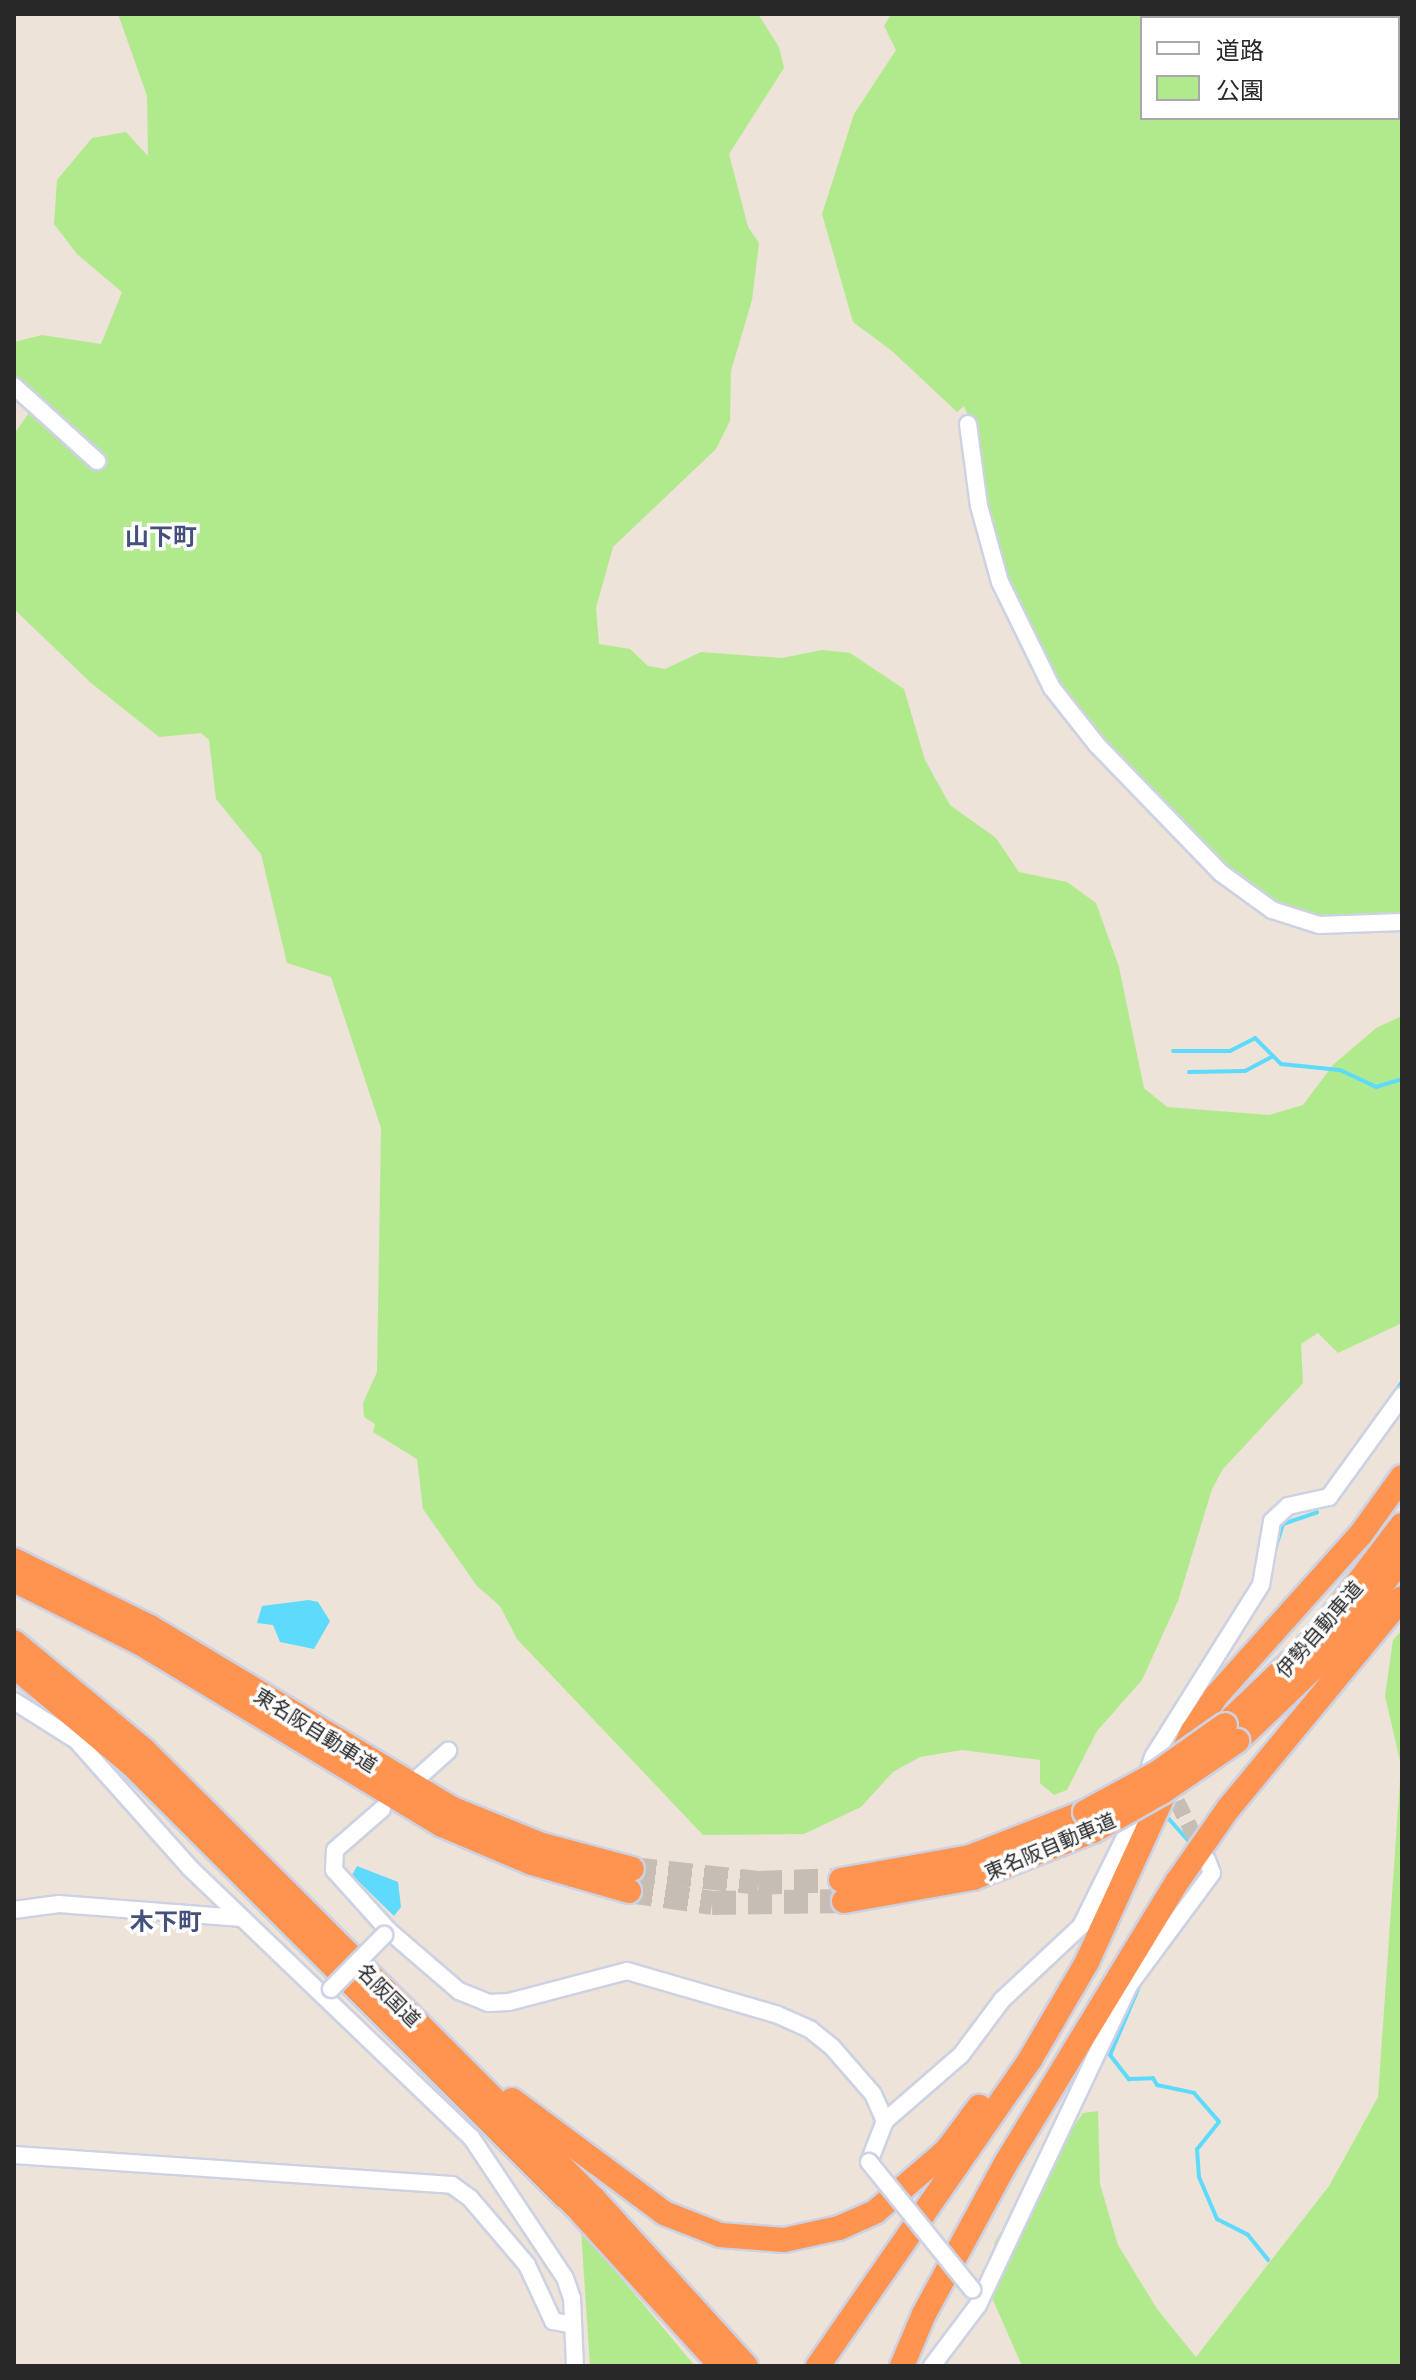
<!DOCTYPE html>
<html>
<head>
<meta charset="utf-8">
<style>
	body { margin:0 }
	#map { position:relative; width:1416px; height:2380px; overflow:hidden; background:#ede3d8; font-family:"Archivo Narrow","Noto Sans JP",sans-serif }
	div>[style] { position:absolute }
	.green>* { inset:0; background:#b1ea8d }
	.water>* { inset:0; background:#5ddafc }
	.stream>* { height:4px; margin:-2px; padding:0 2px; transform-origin:2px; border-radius:2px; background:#5ddafc }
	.minor-tunnel>* { height:16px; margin-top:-8px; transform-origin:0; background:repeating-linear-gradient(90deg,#c6beb5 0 16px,transparent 0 24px) }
	.highway-tunnel>* { height:24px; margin-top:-12px; transform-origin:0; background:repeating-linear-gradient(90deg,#c6beb5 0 24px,transparent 0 36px) }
	.roads { filter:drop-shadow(2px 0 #cdd2e3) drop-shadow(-2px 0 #cdd2e3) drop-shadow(0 2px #cdd2e3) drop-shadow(0 -2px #cdd2e3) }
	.minor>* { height:16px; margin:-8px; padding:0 8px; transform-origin:8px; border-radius:8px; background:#fff }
	.highway>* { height:24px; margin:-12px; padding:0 12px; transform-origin:12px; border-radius:12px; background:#ff9350 }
	.bridges { filter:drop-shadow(2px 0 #cdd2e3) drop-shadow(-2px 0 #cdd2e3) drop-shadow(0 2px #cdd2e3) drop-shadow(0 -2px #cdd2e3) }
	.minor-bridge>* { height:16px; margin:-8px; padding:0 8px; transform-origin:8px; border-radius:8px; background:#fff }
	.highway-bridge>* { height:24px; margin:-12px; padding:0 12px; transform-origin:12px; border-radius:12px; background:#ff9350 }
	span { translate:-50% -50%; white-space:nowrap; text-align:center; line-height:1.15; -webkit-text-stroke:7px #fff; paint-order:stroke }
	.street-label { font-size:20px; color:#282828 }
	.quarter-label { font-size:24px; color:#44517d; font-weight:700 }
	.frame { position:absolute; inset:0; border:16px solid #282828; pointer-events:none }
	.legend { position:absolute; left:1140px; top:16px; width:260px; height:104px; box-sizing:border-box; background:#fff; border:2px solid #a9a9a9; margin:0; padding:10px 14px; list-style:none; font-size:24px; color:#282828 }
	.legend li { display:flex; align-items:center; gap:16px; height:40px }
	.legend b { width:40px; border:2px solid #a9a9a9 }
</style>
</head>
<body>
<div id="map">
	<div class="green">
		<i style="clip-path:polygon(118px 14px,758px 14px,779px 47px,784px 68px,729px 154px,748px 227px,759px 243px,752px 300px,731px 371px,730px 421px,716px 449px,613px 547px,596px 608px,599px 644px,630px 649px,648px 666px,665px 669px,701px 652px,782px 658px,822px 650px,850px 653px,904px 689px,925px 760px,950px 805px,996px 838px,1019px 872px,1067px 882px,1096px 903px,1119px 967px,1144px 1088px,1167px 1107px,1269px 1115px,1303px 1105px,1333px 1065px,1376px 1028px,1402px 1016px,1402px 1323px,1338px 1353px,1318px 1333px,1301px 1344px,1303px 1383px,1223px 1469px,1212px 1489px,1178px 1601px,1142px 1680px,1097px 1731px,1067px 1790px,1054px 1795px,1040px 1783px,1040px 1760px,962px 1750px,920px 1757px,893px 1772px,861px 1807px,804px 1834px,703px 1835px,517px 1639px,500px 1606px,477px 1586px,423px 1509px,417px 1459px,373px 1432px,375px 1424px,364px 1417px,363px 1403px,377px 1372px,381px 1128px,331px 977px,287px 963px,261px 854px,216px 799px,209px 740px,201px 733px,159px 737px,91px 683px,14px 609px,14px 434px,31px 410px,14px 394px,14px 342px,42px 335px,101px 344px,122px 292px,77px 254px,54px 224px,57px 180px,92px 138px,126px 132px,148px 156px,147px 96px)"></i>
		<i style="clip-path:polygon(evenodd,891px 14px,1402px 14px,1402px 914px,1318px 916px,1286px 910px,1225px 867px,1106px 743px,1061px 684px,1005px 575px,985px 507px,976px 433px,964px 406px,957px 412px,892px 351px,853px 322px,822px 214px,854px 114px,896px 50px,884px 26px,891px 14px,1142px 18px,1398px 18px,1398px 118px,1142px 118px,1142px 18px)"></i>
		<i style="clip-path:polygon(1402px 1630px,1402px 2366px,1022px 2366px,986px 2284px,995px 2241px,1083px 2113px,1098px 2111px,1100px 2184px,1118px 2245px,1157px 2309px,1196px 2357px,1329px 2186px,1378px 2097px,1401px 1765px,1385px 1696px,1393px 1640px)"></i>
		<i style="clip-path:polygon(581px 2230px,695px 2366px,590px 2366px)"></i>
	</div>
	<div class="water">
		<i style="clip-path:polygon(309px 1600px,318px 1602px,330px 1621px,314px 1649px,280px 1642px,273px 1625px,257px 1623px,262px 1606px)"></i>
		<i style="clip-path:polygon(357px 1866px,398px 1882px,401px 1907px,394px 1916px,352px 1875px)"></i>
	</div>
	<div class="stream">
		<i style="left:1173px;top:1051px;width:57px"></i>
		<i style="left:1230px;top:1051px;width:28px;rotate:-27deg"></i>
		<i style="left:1255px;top:1038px;width:37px;rotate:45deg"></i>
		<i style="left:1281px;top:1064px;width:59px;rotate:5.8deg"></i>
		<i style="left:1340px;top:1070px;width:40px;rotate:25deg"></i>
		<i style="left:1376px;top:1087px;width:27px;rotate:-17deg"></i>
		<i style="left:1189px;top:1072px;width:56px;rotate:-1deg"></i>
		<i style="left:1245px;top:1071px;width:30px;rotate:-28deg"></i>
		<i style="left:1390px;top:1399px;width:21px;rotate:-55deg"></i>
		<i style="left:1275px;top:1550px;width:27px;rotate:-73deg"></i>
		<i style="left:1283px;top:1524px;width:36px;rotate:-19deg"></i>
		<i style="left:1168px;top:1818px;width:31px;rotate:48deg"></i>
		<i style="left:1188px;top:1893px;width:31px;rotate:-63deg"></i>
		<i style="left:1141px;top:1982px;width:79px;rotate:113deg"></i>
		<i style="left:1110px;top:2055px;width:31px;rotate:52deg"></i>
		<i style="left:1129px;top:2079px;width:24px;rotate:-2deg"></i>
		<i style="left:1153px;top:2078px;width:8px;rotate:60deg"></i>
		<i style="left:1157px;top:2085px;width:38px;rotate:12deg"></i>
		<i style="left:1194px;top:2093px;width:38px;rotate:49deg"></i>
		<i style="left:1219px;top:2122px;width:35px;rotate:129deg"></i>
		<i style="left:1197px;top:2149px;width:28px;rotate:86deg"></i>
		<i style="left:1199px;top:2177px;width:46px;rotate:66.8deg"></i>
		<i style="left:1217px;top:2219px;width:35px;rotate:27deg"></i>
		<i style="left:1248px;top:2235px;width:32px;rotate:51deg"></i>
	</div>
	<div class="minor-tunnel">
		<i style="left:1166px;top:1780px;width:84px;rotate:63.1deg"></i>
	</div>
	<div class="highway-tunnel">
		<i style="left:632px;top:1869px;width:127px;rotate:6.3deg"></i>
		<i style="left:758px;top:1883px;width:83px;rotate:-2.1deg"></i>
		<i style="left:629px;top:1891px;width:84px;rotate:8.2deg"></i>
		<i style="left:712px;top:1903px;width:132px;rotate:-0.9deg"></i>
	</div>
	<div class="roads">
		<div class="minor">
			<i style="left:14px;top:386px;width:112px;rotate:42.1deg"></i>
			<i style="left:968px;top:424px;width:83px;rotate:82.4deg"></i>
			<i style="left:979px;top:506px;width:79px;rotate:74.6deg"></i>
			<i style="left:1000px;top:582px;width:118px;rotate:63.9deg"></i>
			<i style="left:1052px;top:688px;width:73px;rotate:51.7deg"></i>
			<i style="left:1097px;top:745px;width:178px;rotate:45.9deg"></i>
			<i style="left:1221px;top:873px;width:63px;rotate:36deg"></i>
			<i style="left:1272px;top:910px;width:49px;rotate:17.7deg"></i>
			<i style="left:1319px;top:925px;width:83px;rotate:-2.1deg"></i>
			<i style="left:14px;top:1701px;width:73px;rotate:32.2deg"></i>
			<i style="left:76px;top:1740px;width:171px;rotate:48.3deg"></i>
			<i style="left:190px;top:1868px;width:389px;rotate:43.8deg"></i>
			<i style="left:471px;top:2137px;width:169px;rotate:56.3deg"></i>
			<i style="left:565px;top:2278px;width:21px;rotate:71deg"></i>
			<i style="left:572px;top:2298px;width:68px;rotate:87.5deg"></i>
			<i style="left:420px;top:1776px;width:38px;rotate:-42deg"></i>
			<i style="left:382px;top:1809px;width:62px;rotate:138.9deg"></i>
			<i style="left:335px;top:1850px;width:20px;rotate:93deg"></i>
			<i style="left:334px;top:1870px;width:81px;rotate:48deg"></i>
			<i style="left:388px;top:1930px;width:94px;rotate:40.7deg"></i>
			<i style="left:459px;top:1991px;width:32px;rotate:22deg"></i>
			<i style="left:489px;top:2003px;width:20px;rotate:-3deg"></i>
			<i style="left:509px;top:2002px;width:122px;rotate:-14.7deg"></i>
			<i style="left:627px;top:1971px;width:157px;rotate:16.2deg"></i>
			<i style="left:778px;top:2015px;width:36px;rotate:24deg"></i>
			<i style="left:811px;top:2030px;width:27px;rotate:39deg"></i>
			<i style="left:832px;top:2047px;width:62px;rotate:48.9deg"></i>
			<i style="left:873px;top:2094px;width:30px;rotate:66deg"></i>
			<i style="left:885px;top:2121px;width:44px;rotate:111.3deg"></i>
			<i style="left:14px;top:1910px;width:45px;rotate:-7.6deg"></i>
			<i style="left:59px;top:1904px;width:184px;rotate:4.4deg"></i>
			<i style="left:885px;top:2121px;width:101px;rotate:-41deg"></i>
			<i style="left:961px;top:2055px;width:69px;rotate:-53.3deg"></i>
			<i style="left:1002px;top:2000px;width:108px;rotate:-43.1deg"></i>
			<i style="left:1081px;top:1926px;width:113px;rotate:-63.7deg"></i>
			<i style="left:1131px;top:1825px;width:71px;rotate:-72.1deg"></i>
			<i style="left:1153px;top:1757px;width:203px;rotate:-57.9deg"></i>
			<i style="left:1261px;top:1585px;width:65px;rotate:-80.2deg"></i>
			<i style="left:1272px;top:1521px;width:22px;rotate:-43deg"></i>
			<i style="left:1288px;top:1506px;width:42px;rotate:-12.4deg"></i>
			<i style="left:1329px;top:1497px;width:125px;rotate:-54.1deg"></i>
			<i style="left:14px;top:2155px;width:439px;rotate:3.9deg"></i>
			<i style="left:452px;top:2185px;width:22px;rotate:36deg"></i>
			<i style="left:470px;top:2198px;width:88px;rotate:49.6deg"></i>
			<i style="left:527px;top:2265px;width:62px;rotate:65.1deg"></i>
			<i style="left:553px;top:2321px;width:20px;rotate:11deg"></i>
			<i style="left:932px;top:2366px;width:76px;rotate:-53deg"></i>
			<i style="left:978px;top:2305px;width:355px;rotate:-64.7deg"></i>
			<i style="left:1130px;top:1984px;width:138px;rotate:-53.5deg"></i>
			<i style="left:1212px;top:1873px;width:14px;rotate:-111deg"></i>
		</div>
		<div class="highway">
			<i style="left:14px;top:1560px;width:152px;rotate:26.2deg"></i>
			<i style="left:150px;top:1627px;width:351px;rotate:31deg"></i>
			<i style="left:451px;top:1808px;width:95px;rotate:22.2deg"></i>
			<i style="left:539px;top:1844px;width:96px;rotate:15deg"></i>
			<i style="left:14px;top:1580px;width:141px;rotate:26.6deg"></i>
			<i style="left:140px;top:1643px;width:353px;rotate:31.1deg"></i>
			<i style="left:442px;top:1825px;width:98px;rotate:22.9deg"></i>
			<i style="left:532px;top:1863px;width:101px;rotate:16.1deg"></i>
			<i style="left:14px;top:1642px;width:169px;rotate:39.7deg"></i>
			<i style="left:144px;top:1750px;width:636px;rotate:44.94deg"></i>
			<i style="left:594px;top:2199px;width:226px;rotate:47.7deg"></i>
			<i style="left:14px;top:1666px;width:151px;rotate:39.9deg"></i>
			<i style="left:130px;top:1763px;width:638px;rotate:44.87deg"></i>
			<i style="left:582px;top:2213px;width:207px;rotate:47.7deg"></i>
			<i style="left:1225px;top:1725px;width:124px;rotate:-43.7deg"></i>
			<i style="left:1315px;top:1639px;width:143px;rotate:-52.7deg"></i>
			<i style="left:1237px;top:1741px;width:139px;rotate:-43.8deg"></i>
			<i style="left:1337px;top:1645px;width:109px;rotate:-53.2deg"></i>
			<i style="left:841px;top:1880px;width:131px;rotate:-10.1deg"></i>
			<i style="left:970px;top:1857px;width:123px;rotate:-21.4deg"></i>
			<i style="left:844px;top:1901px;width:131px;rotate:-10.1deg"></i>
			<i style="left:973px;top:1878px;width:129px;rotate:-21.4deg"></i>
			<i style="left:512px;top:2100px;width:189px;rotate:36.6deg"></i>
			<i style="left:664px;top:2213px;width:60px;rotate:21.4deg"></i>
			<i style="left:720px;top:2235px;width:64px;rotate:4.5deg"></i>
			<i style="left:784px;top:2240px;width:56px;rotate:-12.3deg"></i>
			<i style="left:839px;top:2228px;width:39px;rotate:-24deg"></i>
			<i style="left:875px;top:2212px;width:95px;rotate:-40.7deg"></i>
			<i style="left:947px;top:2150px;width:54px;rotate:-53.3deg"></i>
			<i style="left:818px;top:2366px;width:374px;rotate:-55.3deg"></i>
			<i style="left:1031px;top:2058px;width:111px;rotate:-59.7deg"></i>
			<i style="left:1087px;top:1962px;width:254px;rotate:-65.4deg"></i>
			<i style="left:1193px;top:1731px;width:42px;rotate:-56.7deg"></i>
			<i style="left:1216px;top:1696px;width:217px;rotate:-48.2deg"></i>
			<i style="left:1361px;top:1534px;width:70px;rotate:-54.3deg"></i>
			<i style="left:902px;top:2366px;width:56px;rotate:-67.1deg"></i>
			<i style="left:924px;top:2314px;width:172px;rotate:-61.5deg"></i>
			<i style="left:1006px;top:2163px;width:329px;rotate:-58.7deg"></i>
			<i style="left:1177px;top:1882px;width:89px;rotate:-55.1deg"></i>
			<i style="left:1228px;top:1809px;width:273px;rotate:-50.5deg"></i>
		</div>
	</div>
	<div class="bridges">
		<div class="minor-bridge">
			<i style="left:331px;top:1989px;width:76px;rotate:-45.5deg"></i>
			<i style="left:869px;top:2162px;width:164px;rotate:51deg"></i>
		</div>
		<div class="highway-bridge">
			<i style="left:1085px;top:1812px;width:82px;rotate:-28.4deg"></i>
			<i style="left:1157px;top:1773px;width:83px;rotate:-35.2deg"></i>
			<i style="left:1093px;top:1831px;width:79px;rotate:-29.5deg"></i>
			<i style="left:1162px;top:1792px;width:91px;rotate:-34.2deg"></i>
		</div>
	</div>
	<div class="street-label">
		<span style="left:1319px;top:1629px;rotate:-49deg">伊勢自動車道</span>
		<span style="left:316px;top:1730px;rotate:32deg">東名阪自動車道</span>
		<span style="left:1050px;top:1846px;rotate:-23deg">東名阪自動車道</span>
		<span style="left:389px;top:1995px;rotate:45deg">名阪国道</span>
	</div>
	<div class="quarter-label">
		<span style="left:161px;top:537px">山下町</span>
		<span style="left:166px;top:1922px">木下町</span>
	</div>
	<div class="frame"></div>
	<ul class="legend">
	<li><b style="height:10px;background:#fff"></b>道路</li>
	<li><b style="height:22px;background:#b1ea8d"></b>公園</li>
	</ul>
</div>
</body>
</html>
